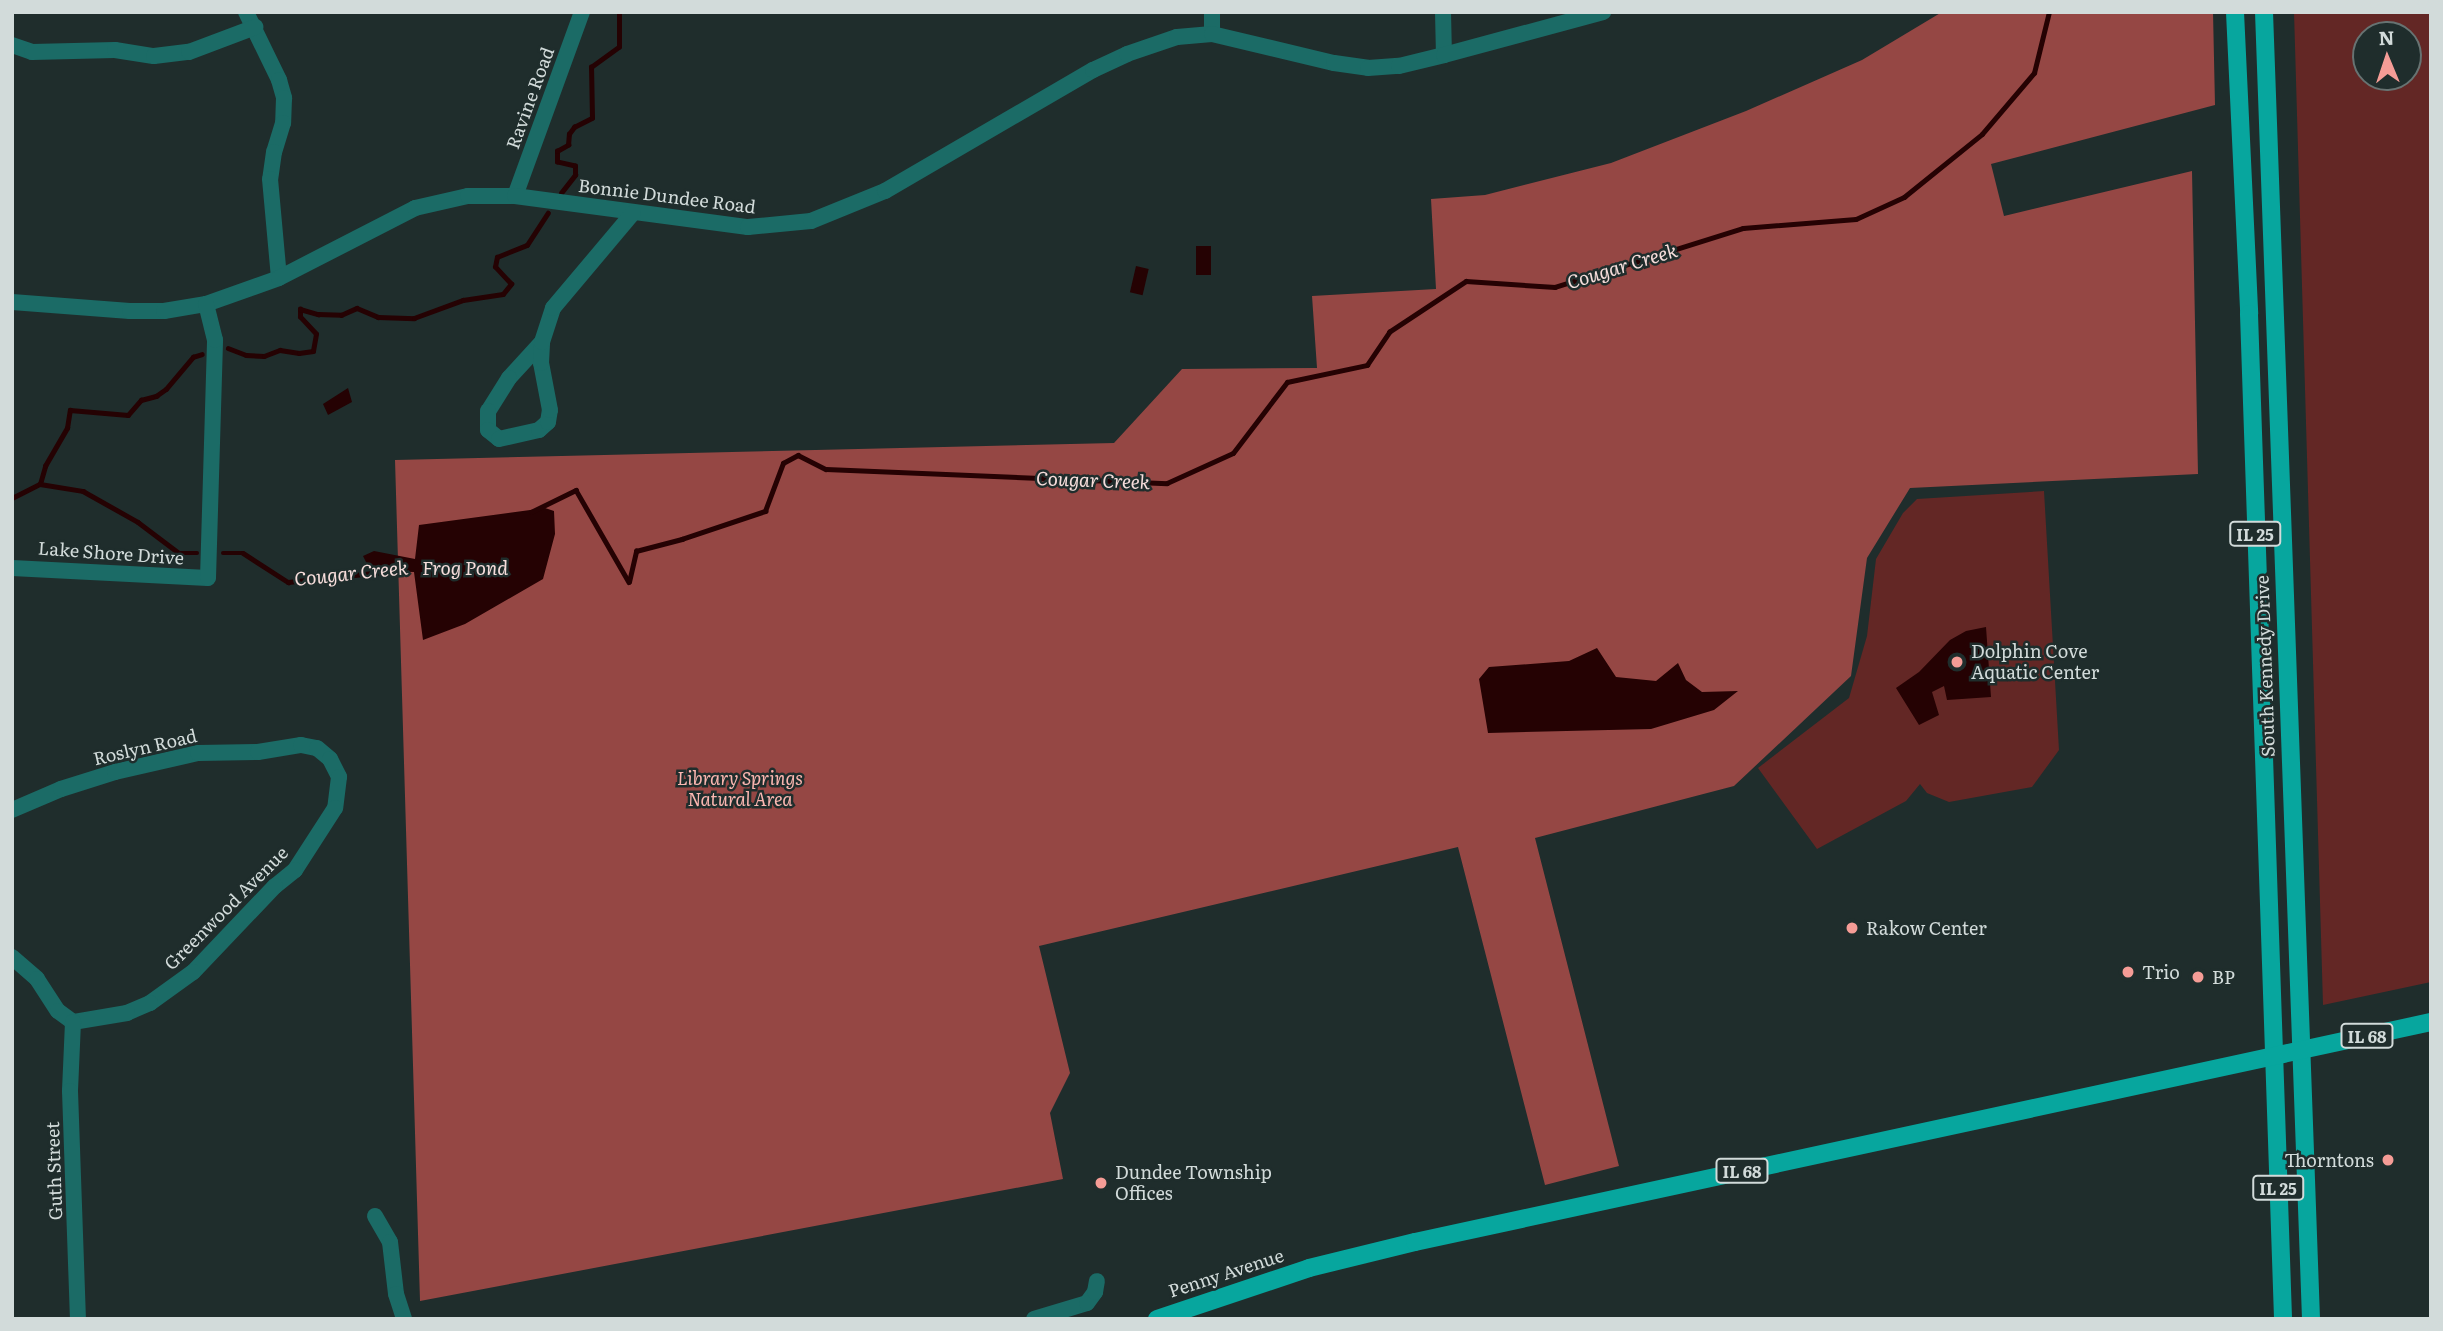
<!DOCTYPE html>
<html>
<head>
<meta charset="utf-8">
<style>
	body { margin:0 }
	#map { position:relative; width:2443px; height:1331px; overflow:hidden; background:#1f2d2c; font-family:Literata,serif }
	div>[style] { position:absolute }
	.green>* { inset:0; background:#632725 }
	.forest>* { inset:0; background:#954744 }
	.water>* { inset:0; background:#250203; transform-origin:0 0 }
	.stream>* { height:4.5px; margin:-2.25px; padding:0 2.25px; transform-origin:2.25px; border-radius:2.25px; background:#250203 }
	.street>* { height:16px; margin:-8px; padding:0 8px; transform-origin:8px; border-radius:8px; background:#1b6b66 }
	.primary>* { height:18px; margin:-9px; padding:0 9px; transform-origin:9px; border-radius:9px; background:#07a69e }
	.dots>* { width:19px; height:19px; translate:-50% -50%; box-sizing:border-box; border:4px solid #1f2d2c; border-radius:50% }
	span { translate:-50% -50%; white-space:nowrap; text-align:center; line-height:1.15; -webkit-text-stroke:5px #1f2d2c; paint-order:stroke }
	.shield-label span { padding:2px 5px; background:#1f2d2c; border:2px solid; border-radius:5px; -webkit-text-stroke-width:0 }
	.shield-label { font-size:16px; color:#d2dbda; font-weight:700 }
	.street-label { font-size:18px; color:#d2dbda }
	.poi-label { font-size:18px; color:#d2dbda }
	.left { translate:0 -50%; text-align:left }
	.right { translate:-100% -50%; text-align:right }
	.park-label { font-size:18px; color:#fcb7b1; font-style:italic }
	.water-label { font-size:19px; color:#f6dddb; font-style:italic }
	.frame { position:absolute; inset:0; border:14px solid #d2dbda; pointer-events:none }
	.north { position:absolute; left:2352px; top:21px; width:70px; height:70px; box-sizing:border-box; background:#1f2d2c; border:2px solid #677372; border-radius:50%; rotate:358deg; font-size:19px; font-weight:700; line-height:28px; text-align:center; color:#d2dbda }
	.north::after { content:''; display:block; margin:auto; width:24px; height:32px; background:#f59c96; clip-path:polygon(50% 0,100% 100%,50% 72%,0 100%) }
</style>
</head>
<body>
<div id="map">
	<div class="green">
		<i style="clip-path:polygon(evenodd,2294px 12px,2431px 12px,2431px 982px,2323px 1005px,2294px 12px,2366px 35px,2408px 35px,2408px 77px,2366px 77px,2366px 35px)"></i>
		<i style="clip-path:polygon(2044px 491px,2059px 750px,2032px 787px,1949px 802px,1927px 793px,1920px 784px,1906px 801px,1817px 849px,1758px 768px,1849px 698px,1867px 636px,1876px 559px,1903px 513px,1917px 499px)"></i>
	</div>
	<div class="forest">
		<i style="clip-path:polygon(1942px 12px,2213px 12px,2215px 105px,1991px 164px,2004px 216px,2192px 171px,2198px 474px,1910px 488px,1867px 558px,1851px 676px,1734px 786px,1535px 838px,1619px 1166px,1545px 1185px,1458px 847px,1039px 946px,1070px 1073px,1050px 1113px,1063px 1179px,420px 1301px,395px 460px,1114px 443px,1182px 369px,1317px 368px,1312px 296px,1436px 289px,1431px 199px,1485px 195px,1611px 163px,1746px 111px,1862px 60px)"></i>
	</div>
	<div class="water">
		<i style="left:1196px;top:246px;width:15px;height:29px"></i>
		<i style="left:1136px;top:266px;width:13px;height:27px;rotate:13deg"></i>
		<i style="clip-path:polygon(348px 388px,352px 402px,328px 415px,323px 404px)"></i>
		<i style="clip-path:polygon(545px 508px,554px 511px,555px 534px,543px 579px,465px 624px,423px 640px,414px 572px,377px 571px,367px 564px,363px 556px,374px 551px,415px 559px,419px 525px)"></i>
		<i style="clip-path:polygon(1986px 627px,1991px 697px,1947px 700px,1944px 686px,1932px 692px,1939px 715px,1919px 725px,1896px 688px,1919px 672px,1950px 640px,1966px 631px)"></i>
		<i style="clip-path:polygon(1597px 648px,1616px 677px,1656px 681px,1678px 663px,1686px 680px,1702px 692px,1738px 691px,1714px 710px,1651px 729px,1488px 733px,1479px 679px,1489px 667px,1569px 661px)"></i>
	</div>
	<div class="stream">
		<i style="left:561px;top:193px;width:23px;rotate:-52deg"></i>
		<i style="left:575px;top:175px;width:9px;rotate:-90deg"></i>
		<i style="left:575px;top:166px;width:18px;rotate:-167deg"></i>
		<i style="left:557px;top:162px;width:11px;rotate:-90deg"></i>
		<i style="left:557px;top:151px;width:13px;rotate:-29deg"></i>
		<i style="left:568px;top:145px;width:11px;rotate:-85deg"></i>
		<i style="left:569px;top:134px;width:9px;rotate:-54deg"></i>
		<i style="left:574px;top:127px;width:20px;rotate:-27deg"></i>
		<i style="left:592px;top:118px;width:51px;rotate:-91.1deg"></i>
		<i style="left:591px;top:67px;width:34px;rotate:-36deg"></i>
		<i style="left:619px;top:47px;width:35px;rotate:-90deg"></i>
		<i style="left:228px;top:348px;width:19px;rotate:21deg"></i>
		<i style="left:246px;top:355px;width:18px;rotate:3deg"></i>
		<i style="left:264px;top:356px;width:17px;rotate:-21deg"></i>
		<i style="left:280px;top:350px;width:19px;rotate:9deg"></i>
		<i style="left:299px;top:353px;width:14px;rotate:-8deg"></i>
		<i style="left:313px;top:351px;width:17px;rotate:-80deg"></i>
		<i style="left:316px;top:334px;width:23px;rotate:-133deg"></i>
		<i style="left:300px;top:317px;width:8px;rotate:-90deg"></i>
		<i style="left:300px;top:309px;width:19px;rotate:16deg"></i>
		<i style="left:318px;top:314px;width:23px;rotate:2deg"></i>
		<i style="left:341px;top:315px;width:17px;rotate:-24deg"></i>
		<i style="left:357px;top:308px;width:23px;rotate:23deg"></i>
		<i style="left:378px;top:317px;width:36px;rotate:2deg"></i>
		<i style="left:414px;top:318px;width:52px;rotate:-20.2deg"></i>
		<i style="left:463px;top:300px;width:40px;rotate:-8.5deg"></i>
		<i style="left:503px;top:294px;width:13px;rotate:-51deg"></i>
		<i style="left:511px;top:284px;width:23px;rotate:-133deg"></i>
		<i style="left:495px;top:267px;width:10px;rotate:-79deg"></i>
		<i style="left:497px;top:257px;width:32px;rotate:-22deg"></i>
		<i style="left:527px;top:245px;width:38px;rotate:-57deg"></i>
		<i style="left:40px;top:484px;width:19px;rotate:-74deg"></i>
		<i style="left:45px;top:466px;width:44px;rotate:-59.9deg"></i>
		<i style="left:67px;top:428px;width:18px;rotate:-81deg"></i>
		<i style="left:70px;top:410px;width:58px;rotate:4.9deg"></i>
		<i style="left:128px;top:415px;width:20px;rotate:-49deg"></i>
		<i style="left:141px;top:400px;width:16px;rotate:-15deg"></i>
		<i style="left:156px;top:396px;width:12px;rotate:-35deg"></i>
		<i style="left:166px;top:389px;width:42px;rotate:-49.8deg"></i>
		<i style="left:193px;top:357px;width:9px;rotate:-18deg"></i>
		<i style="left:12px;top:498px;width:31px;rotate:-27deg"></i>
		<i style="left:40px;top:484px;width:44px;rotate:9.2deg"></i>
		<i style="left:83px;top:491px;width:63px;rotate:29.4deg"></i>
		<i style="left:138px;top:522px;width:51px;rotate:37.1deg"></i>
		<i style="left:179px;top:553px;width:18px"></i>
		<i style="left:531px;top:512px;width:50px;rotate:-26.1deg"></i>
		<i style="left:576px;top:490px;width:106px;rotate:60.1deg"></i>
		<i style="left:629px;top:582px;width:32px;rotate:-77deg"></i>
		<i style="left:636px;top:551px;width:48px;rotate:-14.6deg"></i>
		<i style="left:682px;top:539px;width:88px;rotate:-18.6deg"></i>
		<i style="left:765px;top:511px;width:51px;rotate:-69.4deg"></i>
		<i style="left:783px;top:463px;width:17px;rotate:-28deg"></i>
		<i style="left:798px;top:455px;width:31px;rotate:27deg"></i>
		<i style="left:826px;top:469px;width:341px;rotate:2.4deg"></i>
		<i style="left:1167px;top:483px;width:72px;rotate:-24.4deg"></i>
		<i style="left:1233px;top:453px;width:89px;rotate:-52.7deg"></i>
		<i style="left:1287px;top:382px;width:82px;rotate:-12deg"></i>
		<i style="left:1367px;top:365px;width:40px;rotate:-56deg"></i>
		<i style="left:1389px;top:332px;width:92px;rotate:-33.5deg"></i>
		<i style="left:1466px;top:281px;width:89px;rotate:3.9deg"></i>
		<i style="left:1555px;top:287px;width:197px;rotate:-17.4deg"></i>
		<i style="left:1743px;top:228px;width:113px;rotate:-4.6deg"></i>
		<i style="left:1856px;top:219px;width:53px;rotate:-24.6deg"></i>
		<i style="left:1904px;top:197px;width:100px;rotate:-38.9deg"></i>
		<i style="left:1982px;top:134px;width:80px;rotate:-49.6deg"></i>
		<i style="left:2034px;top:73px;width:63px;rotate:-76.2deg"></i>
		<i style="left:223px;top:553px;width:20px"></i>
		<i style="left:243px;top:553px;width:54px;rotate:32.8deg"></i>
		<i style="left:288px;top:582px;width:105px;rotate:-6deg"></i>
	</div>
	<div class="street">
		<i style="left:246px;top:12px;width:76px;rotate:64.1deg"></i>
		<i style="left:279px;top:80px;width:19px;rotate:74deg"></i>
		<i style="left:284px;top:98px;width:25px;rotate:92deg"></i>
		<i style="left:283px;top:123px;width:30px;rotate:107deg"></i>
		<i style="left:274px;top:152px;width:27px;rotate:98deg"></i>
		<i style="left:270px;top:179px;width:99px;rotate:84.8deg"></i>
		<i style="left:1443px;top:12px;width:43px;rotate:88.7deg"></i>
		<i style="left:1212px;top:34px;width:22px;rotate:-90deg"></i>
		<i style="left:12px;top:45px;width:21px;rotate:19deg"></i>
		<i style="left:32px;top:52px;width:83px;rotate:-1.4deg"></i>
		<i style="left:115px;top:50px;width:39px;rotate:9deg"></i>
		<i style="left:154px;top:56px;width:35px;rotate:-7deg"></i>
		<i style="left:189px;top:52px;width:71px;rotate:-20.7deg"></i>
		<i style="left:515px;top:196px;width:196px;rotate:-70deg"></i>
		<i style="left:12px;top:302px;width:118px;rotate:4.4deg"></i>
		<i style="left:130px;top:311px;width:34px"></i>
		<i style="left:164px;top:311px;width:43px;rotate:-9.5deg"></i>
		<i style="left:206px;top:304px;width:77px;rotate:-19.6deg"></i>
		<i style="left:279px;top:278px;width:153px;rotate:-27.2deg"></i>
		<i style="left:415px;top:208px;width:54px;rotate:-12.8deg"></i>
		<i style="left:468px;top:196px;width:47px"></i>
		<i style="left:515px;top:196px;width:235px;rotate:7.6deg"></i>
		<i style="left:748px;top:227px;width:63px;rotate:-5.4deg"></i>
		<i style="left:811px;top:221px;width:80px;rotate:-22.1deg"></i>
		<i style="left:885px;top:191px;width:241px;rotate:-30.2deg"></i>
		<i style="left:1093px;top:70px;width:38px;rotate:-25deg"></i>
		<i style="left:1127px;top:54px;width:53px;rotate:-18.8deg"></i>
		<i style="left:1177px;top:37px;width:35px;rotate:-5deg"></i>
		<i style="left:1212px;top:34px;width:125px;rotate:13.4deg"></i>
		<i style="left:1334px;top:63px;width:34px;rotate:8deg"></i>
		<i style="left:1368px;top:68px;width:31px;rotate:-4deg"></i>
		<i style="left:1399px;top:66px;width:46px;rotate:-13.7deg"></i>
		<i style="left:1444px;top:55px;width:165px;rotate:-15.1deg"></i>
		<i style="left:542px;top:342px;width:49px;rotate:132.5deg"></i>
		<i style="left:509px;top:378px;width:39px;rotate:122deg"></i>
		<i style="left:488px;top:411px;width:19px;rotate:90deg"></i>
		<i style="left:488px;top:430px;width:14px;rotate:39deg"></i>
		<i style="left:499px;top:439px;width:41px;rotate:-12.7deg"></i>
		<i style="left:539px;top:430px;width:12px;rotate:-42deg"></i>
		<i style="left:548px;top:422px;width:12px;rotate:-81deg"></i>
		<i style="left:550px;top:410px;width:48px;rotate:-100.8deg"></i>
		<i style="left:541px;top:363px;width:21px;rotate:-87deg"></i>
		<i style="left:542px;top:342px;width:36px;rotate:-72deg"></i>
		<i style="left:553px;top:308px;width:124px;rotate:-49.9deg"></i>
		<i style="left:12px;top:568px;width:196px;rotate:2.9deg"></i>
		<i style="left:208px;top:578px;width:238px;rotate:-88.3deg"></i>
		<i style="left:215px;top:340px;width:37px;rotate:-104deg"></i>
		<i style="left:12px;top:810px;width:53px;rotate:-23.2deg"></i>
		<i style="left:61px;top:789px;width:57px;rotate:-17.5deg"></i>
		<i style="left:115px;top:772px;width:85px;rotate:-12.9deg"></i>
		<i style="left:198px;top:753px;width:60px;rotate:-1deg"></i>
		<i style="left:258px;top:752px;width:44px;rotate:-9.2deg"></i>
		<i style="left:301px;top:745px;width:16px;rotate:11deg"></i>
		<i style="left:317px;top:748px;width:17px;rotate:40deg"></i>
		<i style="left:330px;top:759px;width:20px;rotate:63deg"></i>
		<i style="left:339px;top:777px;width:31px;rotate:97deg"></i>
		<i style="left:335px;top:808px;width:74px;rotate:122.8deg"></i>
		<i style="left:295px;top:870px;width:26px;rotate:141deg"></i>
		<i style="left:275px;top:886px;width:119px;rotate:133.6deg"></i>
		<i style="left:193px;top:972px;width:53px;rotate:144.2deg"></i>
		<i style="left:150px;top:1003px;width:25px;rotate:157deg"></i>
		<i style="left:127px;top:1013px;width:55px;rotate:170.5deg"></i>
		<i style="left:12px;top:957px;width:33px;rotate:41deg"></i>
		<i style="left:37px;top:979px;width:38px;rotate:57deg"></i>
		<i style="left:58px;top:1011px;width:19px;rotate:36deg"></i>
		<i style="left:73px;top:1022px;width:69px;rotate:92.5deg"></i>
		<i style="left:70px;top:1091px;width:228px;rotate:88deg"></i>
		<i style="left:375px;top:1216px;width:30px;rotate:60deg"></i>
		<i style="left:390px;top:1242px;width:52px;rotate:83.4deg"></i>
		<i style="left:396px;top:1294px;width:26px;rotate:72deg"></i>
		<i style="left:1034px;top:1319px;width:55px;rotate:-16.8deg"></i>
		<i style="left:1087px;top:1303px;width:14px;rotate:-54deg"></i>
		<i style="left:1095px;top:1292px;width:11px;rotate:-80deg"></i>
	</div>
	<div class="primary">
		<i style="left:2235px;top:12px;width:302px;rotate:87.3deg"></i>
		<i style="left:2249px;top:314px;width:1006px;rotate:88.06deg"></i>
		<i style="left:2264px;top:12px;width:1308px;rotate:87.94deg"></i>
		<i style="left:1157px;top:1319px;width:160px;rotate:-18.5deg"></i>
		<i style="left:1309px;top:1268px;width:109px;rotate:-13.8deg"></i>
		<i style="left:1415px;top:1242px;width:1040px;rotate:-12.22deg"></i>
	</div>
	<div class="dots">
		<i style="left:1957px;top:662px;background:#f59c96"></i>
		<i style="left:1852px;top:928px;background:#f59c96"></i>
		<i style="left:2128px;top:972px;background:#f59c96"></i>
		<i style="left:2198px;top:977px;background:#f59c96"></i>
		<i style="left:2388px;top:1160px;background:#f59c96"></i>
		<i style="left:1101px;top:1183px;background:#f59c96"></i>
	</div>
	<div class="shield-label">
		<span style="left:2255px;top:534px">IL 25</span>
		<span style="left:2367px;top:1036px">IL 68</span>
		<span style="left:1742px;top:1171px">IL 68</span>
		<span style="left:2278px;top:1188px">IL 25</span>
	</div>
	<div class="street-label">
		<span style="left:530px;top:98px;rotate:-70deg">Ravine Road</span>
		<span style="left:667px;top:196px;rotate:7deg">Bonnie Dundee Road</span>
		<span style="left:111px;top:553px;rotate:4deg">Lake Shore Drive</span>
		<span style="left:2265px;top:666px;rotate:-92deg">South Kennedy Drive</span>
		<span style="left:145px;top:747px;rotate:-13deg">Roslyn Road</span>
		<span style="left:226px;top:908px;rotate:-45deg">Greenwood Avenue</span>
		<span style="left:54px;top:1171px;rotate:-92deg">Guth Street</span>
		<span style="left:1226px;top:1273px;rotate:-18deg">Penny Avenue</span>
	</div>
	<div class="poi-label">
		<span class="left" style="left:1971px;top:662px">Dolphin Cove<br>Aquatic Center</span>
		<span class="left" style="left:1866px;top:928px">Rakow Center</span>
		<span class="left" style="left:2142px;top:972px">Trio</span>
		<span class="left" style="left:2212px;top:977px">BP</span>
		<span class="right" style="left:2374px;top:1160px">Thorntons</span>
		<span class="left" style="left:1115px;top:1183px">Dundee Township<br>Offices</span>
	</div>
	<div class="park-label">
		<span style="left:740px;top:789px">Library Springs<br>Natural Area</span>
	</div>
	<div class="water-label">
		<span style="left:1622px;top:266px;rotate:-17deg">Cougar Creek</span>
		<span style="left:1093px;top:480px;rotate:2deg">Cougar Creek</span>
		<span style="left:465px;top:568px">Frog Pond</span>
		<span style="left:351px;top:573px;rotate:-6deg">Cougar Creek</span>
	</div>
	<div class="frame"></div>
	<div class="north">N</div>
</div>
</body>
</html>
